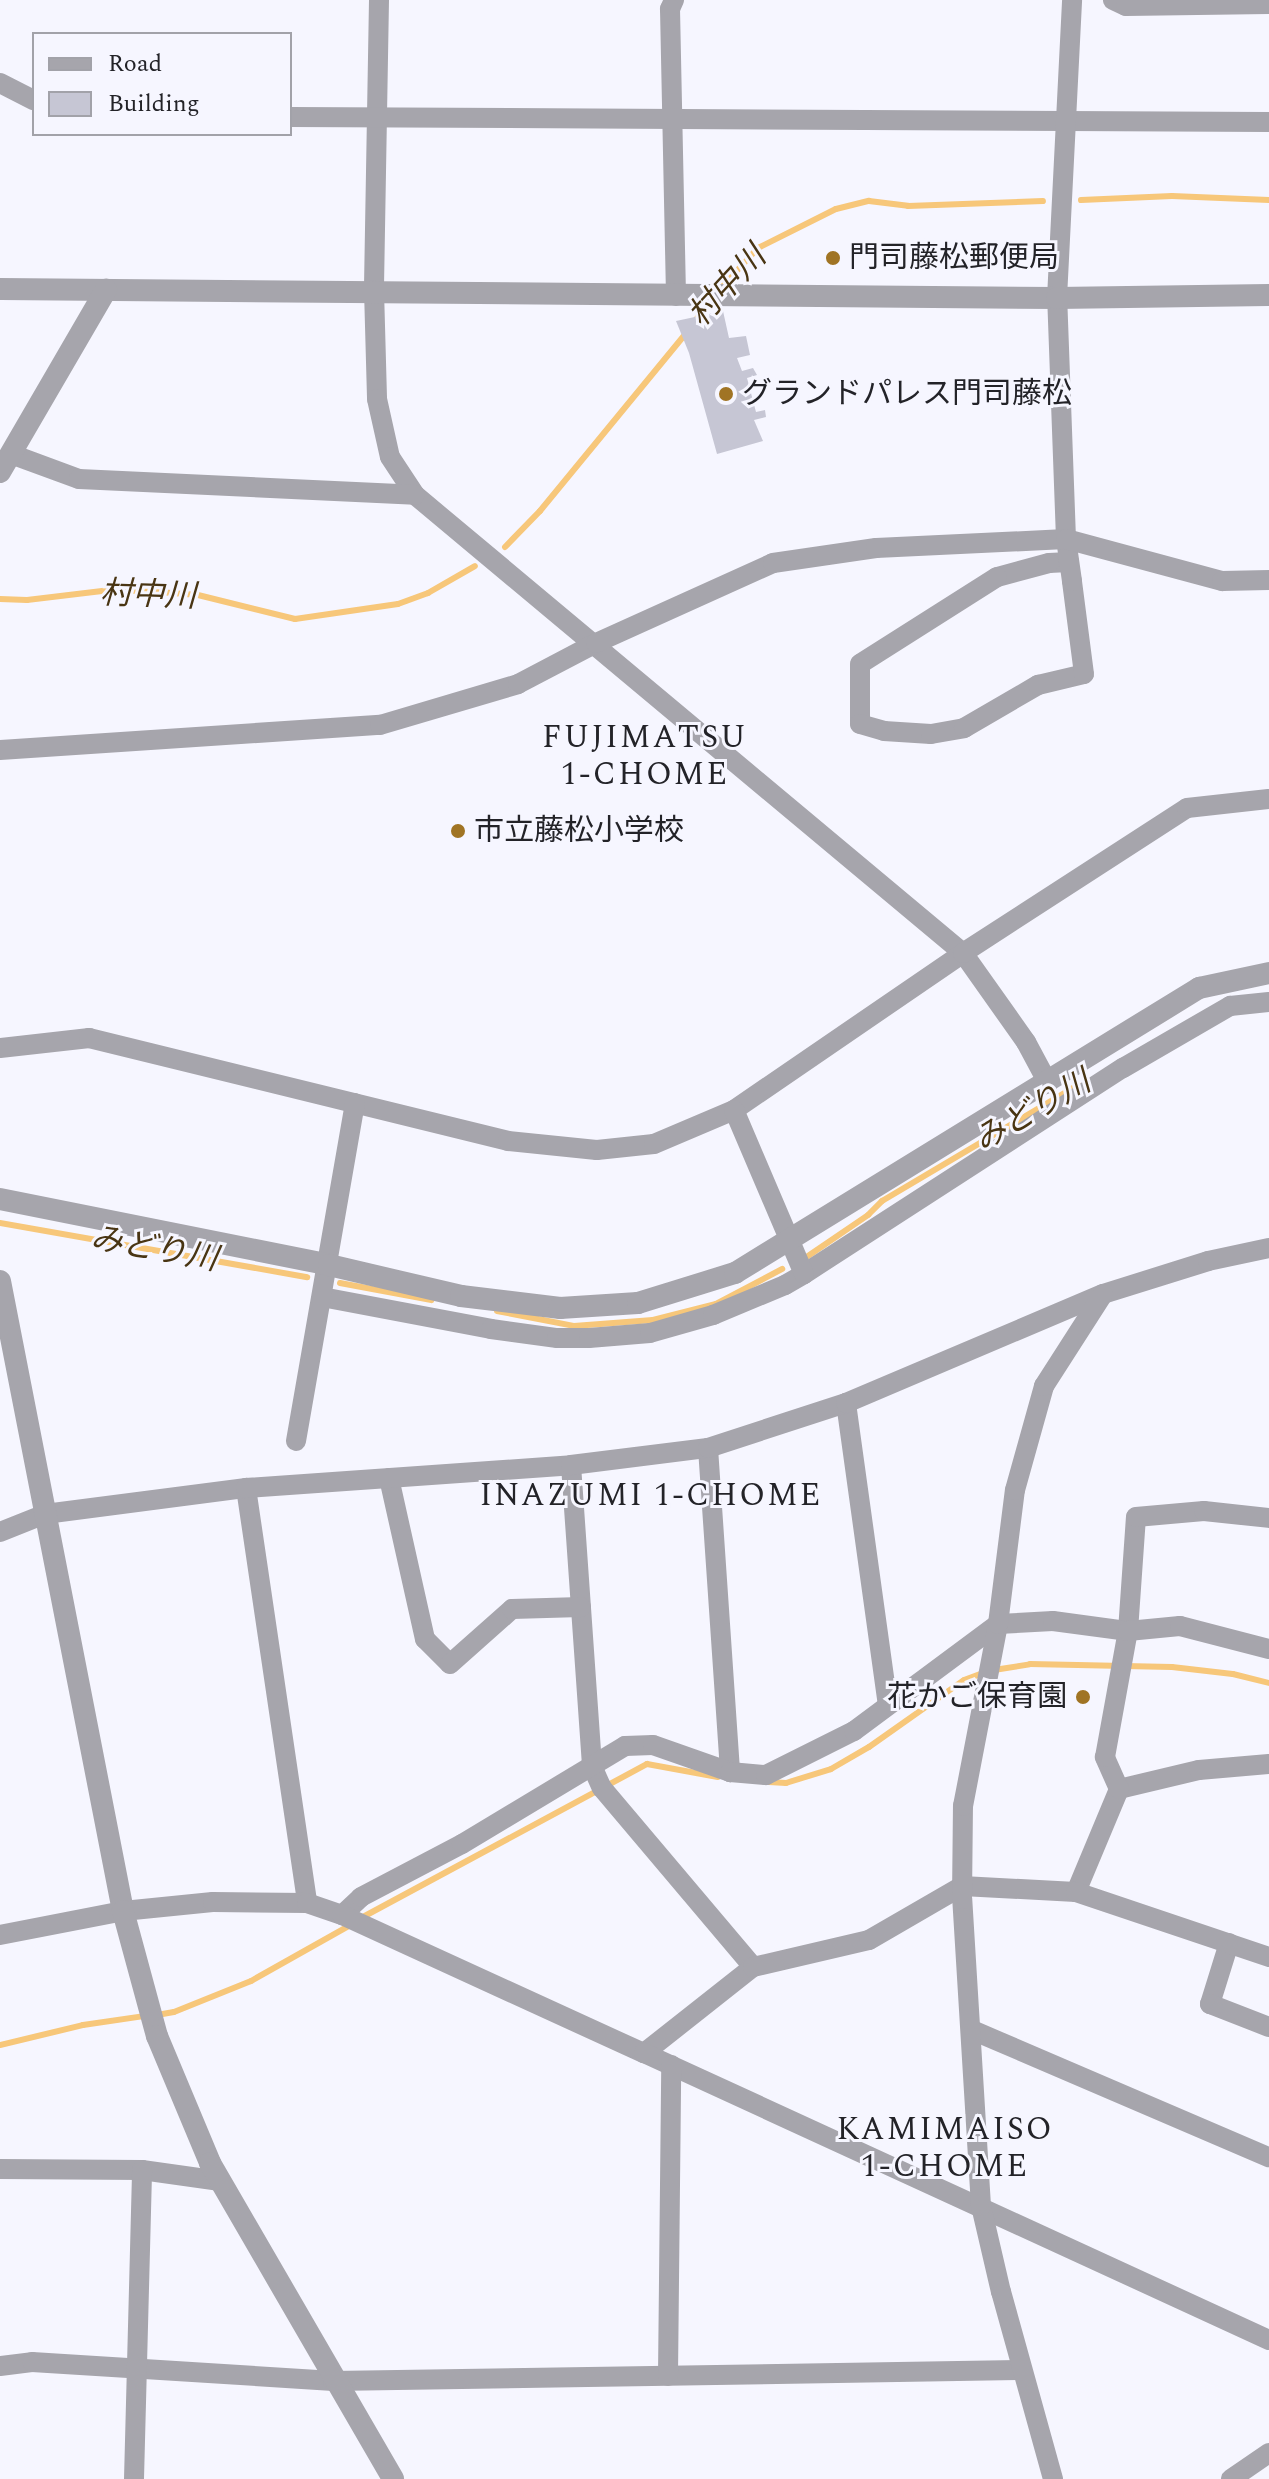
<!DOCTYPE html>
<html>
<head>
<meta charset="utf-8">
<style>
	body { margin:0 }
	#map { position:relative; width:1269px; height:2479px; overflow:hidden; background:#f6f6ff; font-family:Spectral,"Noto Sans JP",serif }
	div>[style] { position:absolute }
	.stream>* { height:6px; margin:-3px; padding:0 3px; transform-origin:3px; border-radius:3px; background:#f7c77a }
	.building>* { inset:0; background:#c6c6d4 }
	.minor>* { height:20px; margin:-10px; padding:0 10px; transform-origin:10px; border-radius:10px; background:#a6a5ac }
	.tertiary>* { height:22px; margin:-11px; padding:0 11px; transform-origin:11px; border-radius:11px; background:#a6a5ac }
	.dots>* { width:22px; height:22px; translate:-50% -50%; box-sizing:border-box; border:4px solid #f6f6ff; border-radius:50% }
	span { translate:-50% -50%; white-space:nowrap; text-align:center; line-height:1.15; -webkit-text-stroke:6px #f6f6ff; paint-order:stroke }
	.poi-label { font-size:30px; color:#232328 }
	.left { translate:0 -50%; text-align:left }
	.right { translate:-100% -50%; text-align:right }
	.water-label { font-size:32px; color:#493513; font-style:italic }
	.neighbourhood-label { font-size:32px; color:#232328; letter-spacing:2px }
	.legend { position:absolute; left:32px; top:32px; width:260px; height:104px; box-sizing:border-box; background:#f6f6ff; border:2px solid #a2a2a9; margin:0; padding:10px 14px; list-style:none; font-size:24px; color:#232328 }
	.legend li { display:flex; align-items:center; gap:16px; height:40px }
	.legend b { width:40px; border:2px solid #a2a2a9 }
</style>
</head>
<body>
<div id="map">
	<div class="stream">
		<i style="left:1081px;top:200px;width:91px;rotate:-2.5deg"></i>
		<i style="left:1172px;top:196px;width:97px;rotate:2.4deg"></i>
		<i style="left:720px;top:289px;width:56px;rotate:-47.2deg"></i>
		<i style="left:758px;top:248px;width:87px;rotate:-26.6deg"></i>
		<i style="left:836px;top:209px;width:34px;rotate:-14deg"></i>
		<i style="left:869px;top:201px;width:39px;rotate:7deg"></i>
		<i style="left:908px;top:206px;width:135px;rotate:-2.1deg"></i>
		<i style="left:695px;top:321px;width:25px;rotate:-53deg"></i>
		<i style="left:505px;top:547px;width:50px;rotate:-45.8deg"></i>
		<i style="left:540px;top:511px;width:230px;rotate:-50.6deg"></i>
		<i style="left:0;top:599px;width:27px;rotate:2deg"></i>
		<i style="left:27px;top:600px;width:84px;rotate:-6.9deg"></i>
		<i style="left:110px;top:590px;width:36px;rotate:2deg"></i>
		<i style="left:146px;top:591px;width:52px;rotate:4.4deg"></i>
		<i style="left:198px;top:595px;width:100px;rotate:13.9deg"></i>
		<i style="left:295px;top:619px;width:104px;rotate:-8.3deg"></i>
		<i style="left:398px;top:604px;width:32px;rotate:-20deg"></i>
		<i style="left:428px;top:593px;width:54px;rotate:-29.9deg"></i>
		<i style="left:0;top:1223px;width:312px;rotate:10deg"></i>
		<i style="left:808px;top:1256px;width:73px;rotate:-34.3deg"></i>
		<i style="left:868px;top:1215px;width:20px;rotate:-45deg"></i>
		<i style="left:882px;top:1201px;width:228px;rotate:-30.6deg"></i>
		<i style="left:340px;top:1283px;width:93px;rotate:10.6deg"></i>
		<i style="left:497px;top:1311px;width:78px;rotate:11deg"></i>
		<i style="left:574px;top:1326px;width:79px;rotate:-4.3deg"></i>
		<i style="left:653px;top:1320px;width:65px;rotate:-14.3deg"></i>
		<i style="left:716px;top:1304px;width:75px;rotate:-27.9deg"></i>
		<i style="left:994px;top:1670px;width:36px;rotate:-9deg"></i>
		<i style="left:1030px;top:1664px;width:142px;rotate:1.2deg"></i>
		<i style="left:1172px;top:1667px;width:61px;rotate:6.5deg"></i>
		<i style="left:1233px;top:1674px;width:37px;rotate:14deg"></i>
		<i style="left:769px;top:1782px;width:17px;rotate:3deg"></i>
		<i style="left:786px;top:1783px;width:47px;rotate:-17.3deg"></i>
		<i style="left:831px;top:1769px;width:44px;rotate:-30.1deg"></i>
		<i style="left:869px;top:1747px;width:116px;rotate:-35.2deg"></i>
		<i style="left:964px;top:1680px;width:20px;rotate:-20deg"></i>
		<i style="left:361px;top:1918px;width:325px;rotate:-28.3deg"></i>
		<i style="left:647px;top:1764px;width:72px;rotate:10.4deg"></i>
		<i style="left:157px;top:2015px;width:17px;rotate:-10deg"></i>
		<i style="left:174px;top:2012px;width:83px;rotate:-21.9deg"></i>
		<i style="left:251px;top:1981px;width:116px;rotate:-29.4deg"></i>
		<i style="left:0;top:2045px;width:85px;rotate:-13.5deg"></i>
		<i style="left:83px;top:2025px;width:63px;rotate:-8.3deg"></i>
	</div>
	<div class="building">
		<i style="clip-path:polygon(723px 311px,729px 338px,746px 336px,750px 355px,737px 358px,742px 371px,753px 368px,757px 375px,747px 378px,756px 412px,765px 410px,766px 417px,754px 420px,763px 441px,717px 454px,689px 353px,676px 321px)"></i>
	</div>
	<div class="minor">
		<i style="left:379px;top:0;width:290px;rotate:91deg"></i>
		<i style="left:374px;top:290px;width:109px;rotate:88.4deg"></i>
		<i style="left:377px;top:399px;width:59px;rotate:77.4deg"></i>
		<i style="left:390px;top:457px;width:45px;rotate:56.7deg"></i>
		<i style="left:415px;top:495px;width:714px;rotate:39.89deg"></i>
		<i style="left:963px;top:953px;width:109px;rotate:54.7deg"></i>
		<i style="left:1026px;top:1042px;width:47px;rotate:61.8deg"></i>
		<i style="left:674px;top:0;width:10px;rotate:114deg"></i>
		<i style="left:670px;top:9px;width:287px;rotate:88.8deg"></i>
		<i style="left:1113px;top:0;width:14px;rotate:25deg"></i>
		<i style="left:1126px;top:6px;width:143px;rotate:-0.8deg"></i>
		<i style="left:0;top:83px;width:38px;rotate:27deg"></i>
		<i style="left:290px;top:117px;width:979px;rotate:0.29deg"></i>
		<i style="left:11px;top:454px;width:72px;rotate:20.2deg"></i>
		<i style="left:79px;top:479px;width:336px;rotate:2.7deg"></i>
		<i style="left:1069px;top:562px;width:20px;rotate:177deg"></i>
		<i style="left:1049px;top:563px;width:54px;rotate:164.9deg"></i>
		<i style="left:997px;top:577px;width:162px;rotate:147.6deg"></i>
		<i style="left:860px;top:664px;width:60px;rotate:90deg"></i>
		<i style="left:860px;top:724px;width:25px;rotate:16deg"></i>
		<i style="left:884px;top:731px;width:47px;rotate:3.7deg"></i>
		<i style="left:931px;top:734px;width:34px;rotate:-10deg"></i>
		<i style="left:964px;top:728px;width:86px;rotate:-30.2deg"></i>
		<i style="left:1038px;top:685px;width:47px;rotate:-13.4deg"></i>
		<i style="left:1084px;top:674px;width:94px;rotate:-97.4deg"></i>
		<i style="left:1072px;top:581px;width:42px;rotate:-98.1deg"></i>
		<i style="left:1066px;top:539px;width:241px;rotate:-92.1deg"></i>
		<i style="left:1057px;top:298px;width:298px;rotate:-87.1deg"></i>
		<i style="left:0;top:750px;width:381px;rotate:-3.8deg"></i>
		<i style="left:380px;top:725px;width:144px;rotate:-16.5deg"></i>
		<i style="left:518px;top:684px;width:88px;rotate:-27.7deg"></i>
		<i style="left:596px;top:643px;width:194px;rotate:-24.3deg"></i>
		<i style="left:773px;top:563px;width:104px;rotate:-8.3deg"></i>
		<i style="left:876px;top:548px;width:190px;rotate:-2.7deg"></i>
		<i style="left:1066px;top:539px;width:162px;rotate:15.1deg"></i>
		<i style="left:1222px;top:581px;width:47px;rotate:-1.2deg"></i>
		<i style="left:0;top:1048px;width:90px;rotate:-6.4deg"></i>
		<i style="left:89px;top:1038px;width:431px;rotate:13.8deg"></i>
		<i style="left:508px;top:1141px;width:89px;rotate:5.8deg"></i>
		<i style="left:597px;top:1150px;width:57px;rotate:-6deg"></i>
		<i style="left:654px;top:1144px;width:87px;rotate:-23deg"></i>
		<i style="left:734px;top:1110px;width:278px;rotate:-34.4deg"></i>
		<i style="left:963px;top:953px;width:267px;rotate:-32.9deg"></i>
		<i style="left:1187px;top:808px;width:82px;rotate:-6.3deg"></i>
		<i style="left:804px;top:1274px;width:380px;rotate:-32.9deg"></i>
		<i style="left:1123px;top:1068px;width:124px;rotate:-30.1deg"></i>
		<i style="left:1230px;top:1006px;width:39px;rotate:-6deg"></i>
		<i style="left:322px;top:1297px;width:172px;rotate:10.7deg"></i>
		<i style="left:491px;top:1329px;width:67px;rotate:7.8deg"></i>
		<i style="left:557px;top:1338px;width:32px"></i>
		<i style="left:589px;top:1338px;width:61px;rotate:-4.7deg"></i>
		<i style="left:650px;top:1333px;width:66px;rotate:-15.9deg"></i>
		<i style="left:713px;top:1315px;width:78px;rotate:-22.6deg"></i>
		<i style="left:785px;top:1285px;width:22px;rotate:-30deg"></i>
		<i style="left:804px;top:1274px;width:178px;rotate:-113.1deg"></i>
		<i style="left:846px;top:1403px;width:304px;rotate:82.1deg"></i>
		<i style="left:296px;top:1441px;width:343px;rotate:-80.1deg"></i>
		<i style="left:708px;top:1448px;width:325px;rotate:86.1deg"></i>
		<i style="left:571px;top:1465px;width:302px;rotate:86deg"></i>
		<i style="left:592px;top:1766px;width:24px;rotate:66deg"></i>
		<i style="left:602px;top:1788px;width:234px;rotate:49.8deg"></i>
		<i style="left:753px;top:1967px;width:139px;rotate:141.7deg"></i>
		<i style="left:389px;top:1478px;width:165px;rotate:77.4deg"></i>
		<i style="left:425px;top:1639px;width:35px;rotate:45deg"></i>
		<i style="left:450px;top:1664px;width:83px;rotate:-41.6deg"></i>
		<i style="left:512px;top:1609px;width:69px;rotate:-1.7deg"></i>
		<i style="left:246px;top:1488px;width:419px;rotate:81.6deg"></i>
		<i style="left:0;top:1532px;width:48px;rotate:-21.8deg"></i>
		<i style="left:45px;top:1514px;width:203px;rotate:-7.4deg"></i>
		<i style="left:246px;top:1488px;width:326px;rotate:-4deg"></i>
		<i style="left:571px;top:1465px;width:138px;rotate:-7.1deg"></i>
		<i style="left:708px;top:1448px;width:145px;rotate:-18.1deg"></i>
		<i style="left:846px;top:1403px;width:279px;rotate:-23deg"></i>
		<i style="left:1103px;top:1294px;width:110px;rotate:-17.4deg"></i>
		<i style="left:1208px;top:1261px;width:62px;rotate:-12deg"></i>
		<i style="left:1119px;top:1789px;width:82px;rotate:-13.4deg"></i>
		<i style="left:1199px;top:1770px;width:70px;rotate:-4.9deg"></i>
		<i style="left:1076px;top:1892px;width:112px;rotate:-67.3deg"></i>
		<i style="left:1119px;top:1789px;width:35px;rotate:-114deg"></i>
		<i style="left:1105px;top:1757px;width:128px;rotate:-79.7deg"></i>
		<i style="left:1128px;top:1631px;width:114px;rotate:-86deg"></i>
		<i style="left:1136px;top:1517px;width:68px;rotate:-5deg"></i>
		<i style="left:1204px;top:1511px;width:65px;rotate:6.1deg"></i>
		<i style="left:342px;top:1915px;width:26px;rotate:-43deg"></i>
		<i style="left:361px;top:1897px;width:114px;rotate:-27.7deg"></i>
		<i style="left:462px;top:1844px;width:190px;rotate:-31deg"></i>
		<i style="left:625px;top:1746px;width:28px;rotate:-2deg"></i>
		<i style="left:653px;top:1745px;width:82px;rotate:19.3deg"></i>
		<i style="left:730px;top:1772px;width:36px;rotate:5deg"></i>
		<i style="left:766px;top:1775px;width:98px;rotate:-26.6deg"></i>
		<i style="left:854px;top:1731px;width:179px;rotate:-36.6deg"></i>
		<i style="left:998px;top:1624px;width:55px;rotate:-3.1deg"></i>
		<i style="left:1053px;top:1621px;width:76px;rotate:7.6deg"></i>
		<i style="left:1128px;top:1631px;width:52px;rotate:-5.5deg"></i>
		<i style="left:1180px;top:1626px;width:92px;rotate:14.5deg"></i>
		<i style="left:0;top:1935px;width:125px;rotate:-11deg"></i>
		<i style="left:123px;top:1911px;width:90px;rotate:-5.7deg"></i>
		<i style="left:213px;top:1902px;width:94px;rotate:0.6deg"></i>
		<i style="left:307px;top:1903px;width:37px;rotate:19deg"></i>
		<i style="left:342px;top:1915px;width:332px;rotate:24.6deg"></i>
		<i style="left:644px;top:2053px;width:688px;rotate:24.66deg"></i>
		<i style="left:1229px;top:1943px;width:64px;rotate:107.3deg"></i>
		<i style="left:1210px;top:2004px;width:63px;rotate:21.3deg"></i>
		<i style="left:753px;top:1967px;width:119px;rotate:-13.1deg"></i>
		<i style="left:869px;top:1940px;width:108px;rotate:-30.1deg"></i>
		<i style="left:962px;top:1886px;width:114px;rotate:3deg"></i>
		<i style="left:1076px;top:1892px;width:204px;rotate:18.6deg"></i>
		<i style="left:972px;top:2030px;width:323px;rotate:23.2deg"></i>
		<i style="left:0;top:2169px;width:142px;rotate:0.4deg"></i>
		<i style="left:142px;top:2170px;width:79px;rotate:8deg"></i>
		<i style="left:0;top:2366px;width:32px;rotate:-7deg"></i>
		<i style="left:32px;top:2362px;width:302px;rotate:3.6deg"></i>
		<i style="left:333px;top:2381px;width:689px;rotate:-0.91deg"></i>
		<i style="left:668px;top:2376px;width:311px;rotate:-89.4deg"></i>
		<i style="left:134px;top:2479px;width:309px;rotate:-88.5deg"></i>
		<i style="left:1053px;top:2479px;width:194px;rotate:-105.5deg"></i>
		<i style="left:1001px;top:2292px;width:88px;rotate:-103.1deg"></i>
		<i style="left:981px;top:2206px;width:308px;rotate:-93.5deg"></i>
		<i style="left:962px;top:1899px;width:93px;rotate:-89.4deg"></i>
		<i style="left:963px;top:1806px;width:185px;rotate:-79.1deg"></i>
		<i style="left:998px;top:1624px;width:135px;rotate:-82.8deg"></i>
		<i style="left:1015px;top:1490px;width:108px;rotate:-74.4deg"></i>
		<i style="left:1044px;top:1386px;width:109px;rotate:-57.3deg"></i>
		<i style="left:1231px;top:2479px;width:46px;rotate:-34.4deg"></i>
	</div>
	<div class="tertiary">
		<i style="left:0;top:289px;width:1057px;rotate:0.49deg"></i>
		<i style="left:1057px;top:298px;width:212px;rotate:-0.8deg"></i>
		<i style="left:0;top:472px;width:211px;rotate:-59.8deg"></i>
		<i style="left:0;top:1199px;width:336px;rotate:11.3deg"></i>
		<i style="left:329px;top:1265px;width:136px;rotate:13.2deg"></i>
		<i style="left:461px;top:1296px;width:100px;rotate:6.9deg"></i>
		<i style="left:560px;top:1308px;width:78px;rotate:-3.7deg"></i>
		<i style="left:638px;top:1303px;width:102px;rotate:-17.2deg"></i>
		<i style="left:735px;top:1273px;width:545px;rotate:-31.56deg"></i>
		<i style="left:1199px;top:988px;width:72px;rotate:-12.1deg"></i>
		<i style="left:0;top:1281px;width:642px;rotate:78.95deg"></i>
		<i style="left:123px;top:1911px;width:130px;rotate:74.8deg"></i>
		<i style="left:157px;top:2036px;width:138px;rotate:67.3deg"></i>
		<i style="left:210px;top:2163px;width:365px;rotate:59.9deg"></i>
	</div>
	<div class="dots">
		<i style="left:833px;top:258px;background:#a07424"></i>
		<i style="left:726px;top:394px;background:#a07424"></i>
		<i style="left:458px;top:831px;background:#a07424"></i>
		<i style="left:1083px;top:1697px;background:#a07424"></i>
	</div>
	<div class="poi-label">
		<span class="left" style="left:849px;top:258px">門司藤松郵便局</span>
		<span class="left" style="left:742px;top:394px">グランドパレス門司藤松</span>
		<span class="left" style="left:474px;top:831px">市立藤松小学校</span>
		<span class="right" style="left:1067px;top:1697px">花かご保育園</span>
	</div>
	<div class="water-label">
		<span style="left:728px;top:287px;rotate:-47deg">村中川</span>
		<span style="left:148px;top:596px;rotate:2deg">村中川</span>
		<span style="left:1033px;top:1112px;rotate:-30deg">みどり川</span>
		<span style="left:154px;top:1250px;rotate:10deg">みどり川</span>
	</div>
	<div class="neighbourhood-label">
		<span style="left:645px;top:757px">FUJIMATSU<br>1-CHOME</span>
		<span style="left:651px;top:1496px">INAZUMI 1-CHOME</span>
		<span style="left:945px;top:2149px">KAMIMAISO<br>1-CHOME</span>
	</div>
	<ul class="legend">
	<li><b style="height:10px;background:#a6a5ac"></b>Road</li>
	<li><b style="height:22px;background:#c6c6d4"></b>Building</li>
	</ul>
</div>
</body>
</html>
